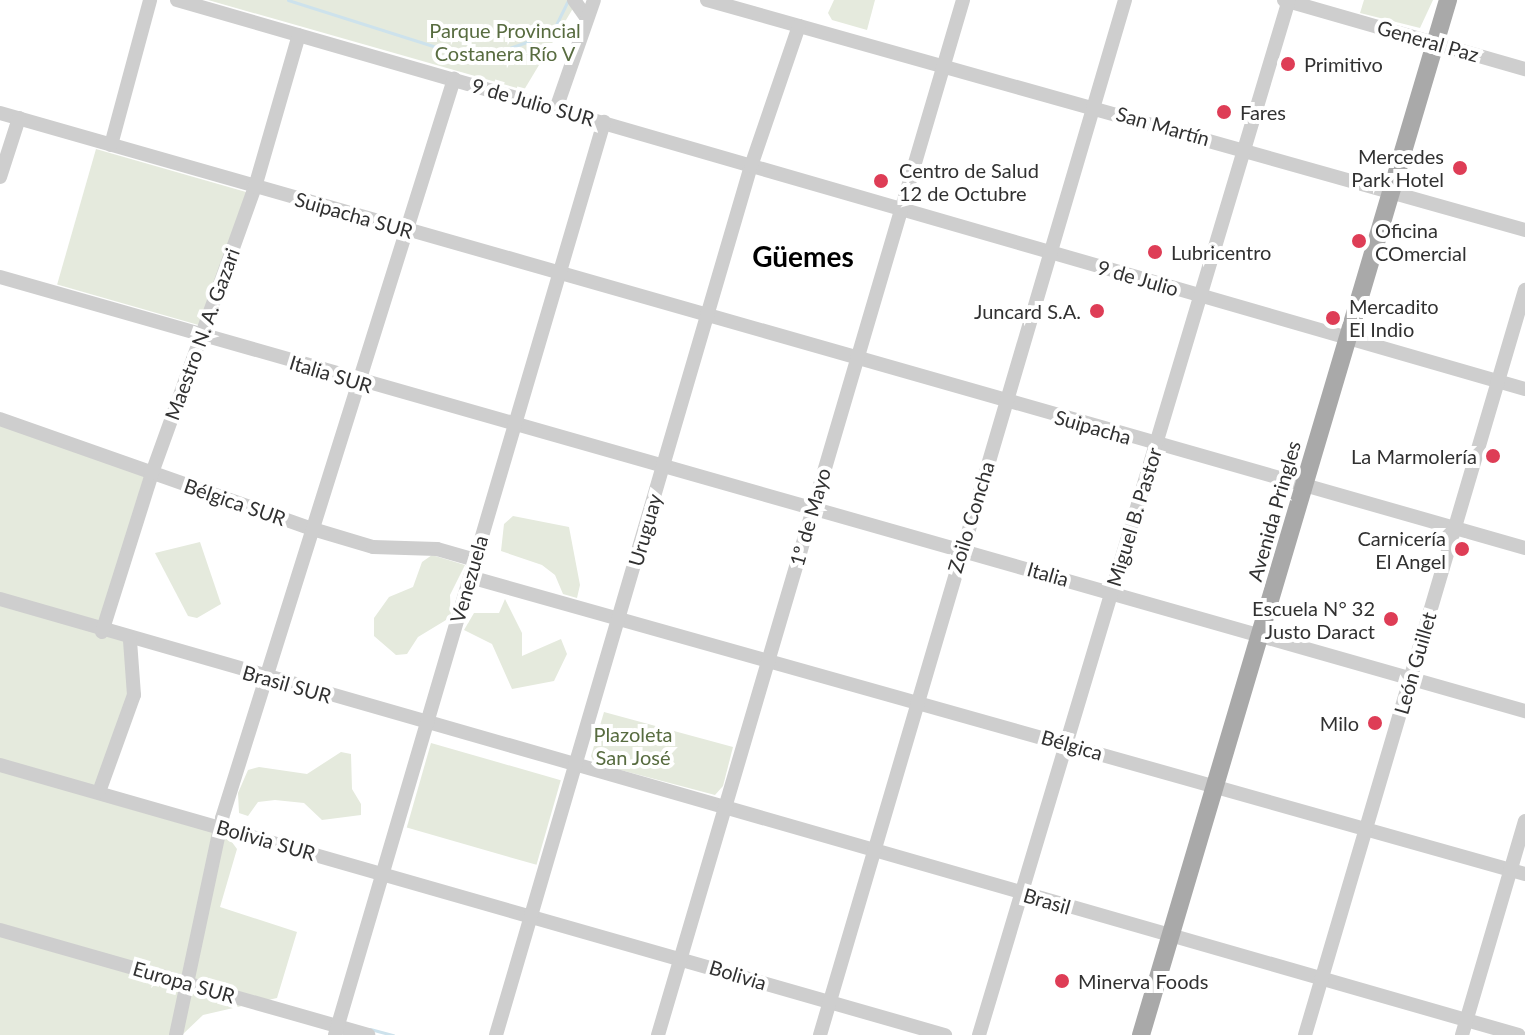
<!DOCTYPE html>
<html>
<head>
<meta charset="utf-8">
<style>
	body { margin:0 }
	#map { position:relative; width:1525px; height:1035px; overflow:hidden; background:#fff; font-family:Lato,sans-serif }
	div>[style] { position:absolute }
	.green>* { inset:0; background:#e5eadd; transform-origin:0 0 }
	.stream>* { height:3px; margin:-1.5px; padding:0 1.5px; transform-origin:1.5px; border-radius:1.5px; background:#cde2ec }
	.minor>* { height:14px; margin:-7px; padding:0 7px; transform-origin:7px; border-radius:7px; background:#cecece }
	.major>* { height:18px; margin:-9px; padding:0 9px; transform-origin:9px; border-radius:9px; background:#a9a9a9 }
	.dots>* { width:22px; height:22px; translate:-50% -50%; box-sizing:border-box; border:4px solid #fff; border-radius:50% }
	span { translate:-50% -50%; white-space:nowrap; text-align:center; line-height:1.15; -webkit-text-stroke:8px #fff; paint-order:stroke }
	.park-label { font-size:20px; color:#586c40 }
	.street-label { font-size:20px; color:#313131 }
	.poi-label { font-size:20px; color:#313131 }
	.left { translate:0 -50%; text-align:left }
	.right { translate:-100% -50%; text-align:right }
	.district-label { font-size:28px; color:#000; font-weight:700 }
</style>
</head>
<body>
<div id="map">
	<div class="green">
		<i style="clip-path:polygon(208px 0,578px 0,524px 90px)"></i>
		<i style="clip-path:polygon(834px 0,875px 0,867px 30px,832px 20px,828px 13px)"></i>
		<i style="clip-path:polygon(1364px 0,1433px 0,1420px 28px,1360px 13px)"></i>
		<i style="left:96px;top:149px;width:157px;height:141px;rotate:16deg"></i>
		<i style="clip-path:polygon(0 419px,152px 473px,102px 632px,130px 640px,134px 695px,99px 790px,220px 826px,237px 849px,220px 907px,297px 932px,277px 998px,203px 1015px,182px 1035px,0 1035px)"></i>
		<i style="clip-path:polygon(513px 516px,569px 527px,580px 585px,577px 598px,563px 594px,555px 575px,542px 565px,501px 551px,504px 524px)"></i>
		<i style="clip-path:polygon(200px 542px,221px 604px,197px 618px,188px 616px,155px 553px)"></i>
		<i style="clip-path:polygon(432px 555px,465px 565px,450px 595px,451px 617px,418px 637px,407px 654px,396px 655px,374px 636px,374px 618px,389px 597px,413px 587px,422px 562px)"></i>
		<i style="clip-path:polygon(505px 599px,522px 633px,522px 656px,561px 639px,567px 654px,554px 681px,512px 689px,492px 644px,464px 630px,474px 613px,499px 613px)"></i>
		<i style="clip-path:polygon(604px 712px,733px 747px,723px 786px,715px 795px,594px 763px,591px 756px)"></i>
		<i style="left:431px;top:743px;width:135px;height:88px;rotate:16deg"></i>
		<i style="clip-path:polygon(341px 752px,351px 754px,352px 789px,361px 804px,361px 815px,322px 820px,304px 803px,275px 800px,258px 802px,248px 816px,239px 813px,238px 793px,248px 770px,259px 767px,307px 774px)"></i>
	</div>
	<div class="stream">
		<i style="left:288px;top:0;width:172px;rotate:17.6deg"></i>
		<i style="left:452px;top:52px;width:37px;rotate:5deg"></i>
		<i style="left:489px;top:55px;width:67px;rotate:-19.2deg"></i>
		<i style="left:552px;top:33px;width:37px;rotate:-64deg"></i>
		<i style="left:370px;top:1029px;width:24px;rotate:15deg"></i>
	</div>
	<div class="minor">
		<i style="left:177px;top:0;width:1403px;rotate:16.1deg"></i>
		<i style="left:574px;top:0;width:19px;rotate:55deg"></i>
		<i style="left:707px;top:0;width:850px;rotate:15.7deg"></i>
		<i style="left:1284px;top:0;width:251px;rotate:16deg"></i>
		<i style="left:556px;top:109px;width:115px;rotate:-70.8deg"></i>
		<i style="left:0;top:113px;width:1586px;rotate:15.92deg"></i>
		<i style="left:111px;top:145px;width:150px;rotate:-74.9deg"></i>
		<i style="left:0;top:177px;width:62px;rotate:-72.1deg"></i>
		<i style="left:0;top:277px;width:1586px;rotate:15.89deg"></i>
		<i style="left:0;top:419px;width:335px;rotate:19.4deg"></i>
		<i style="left:316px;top:530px;width:59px;rotate:16.6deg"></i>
		<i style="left:373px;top:547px;width:64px;rotate:1.8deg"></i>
		<i style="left:437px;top:549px;width:40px;rotate:16deg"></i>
		<i style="left:470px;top:577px;width:1096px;rotate:15.72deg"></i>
		<i style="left:0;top:599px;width:1580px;rotate:16.02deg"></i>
		<i style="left:102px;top:632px;width:167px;rotate:-72.5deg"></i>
		<i style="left:152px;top:473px;width:304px;rotate:-70.2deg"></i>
		<i style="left:255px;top:187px;width:158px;rotate:-73.9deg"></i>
		<i style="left:0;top:765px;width:983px;rotate:15.95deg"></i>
		<i style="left:99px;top:792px;width:103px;rotate:-70.2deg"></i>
		<i style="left:134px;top:695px;width:55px;rotate:-94.2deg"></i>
		<i style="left:0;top:930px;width:383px;rotate:15.9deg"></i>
		<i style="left:176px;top:1035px;width:222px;rotate:-78deg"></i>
		<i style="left:222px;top:818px;width:775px;rotate:-72.57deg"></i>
		<i style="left:335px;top:1035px;width:952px;rotate:-73.58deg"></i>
		<i style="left:496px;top:1035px;width:906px;rotate:-73.65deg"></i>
		<i style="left:751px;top:166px;width:148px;rotate:-71.1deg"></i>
		<i style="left:658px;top:1035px;width:1079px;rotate:-73.58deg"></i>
		<i style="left:820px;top:1035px;width:1079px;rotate:-73.58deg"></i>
		<i style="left:979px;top:1035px;width:1080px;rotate:-73.33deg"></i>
		<i style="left:1305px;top:1035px;width:777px;rotate:-73.55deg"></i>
		<i style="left:1462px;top:1035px;width:223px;rotate:-73.6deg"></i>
	</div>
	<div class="major">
		<i style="left:1141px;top:1035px;width:1080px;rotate:-73.48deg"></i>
	</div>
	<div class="dots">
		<i style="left:1288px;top:64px;background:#de3d56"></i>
		<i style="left:1224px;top:112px;background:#de3d56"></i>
		<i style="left:1460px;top:168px;background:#de3d56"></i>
		<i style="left:881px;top:181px;background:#de3d56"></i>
		<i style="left:1359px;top:241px;background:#de3d56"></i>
		<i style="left:1155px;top:252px;background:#de3d56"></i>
		<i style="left:1097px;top:311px;background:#de3d56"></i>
		<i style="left:1333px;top:318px;background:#de3d56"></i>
		<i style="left:1493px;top:456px;background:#de3d56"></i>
		<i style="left:1462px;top:549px;background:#de3d56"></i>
		<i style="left:1391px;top:619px;background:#de3d56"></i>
		<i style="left:1375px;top:723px;background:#de3d56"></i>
		<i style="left:1062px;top:981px;background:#de3d56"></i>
	</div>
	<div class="park-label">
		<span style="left:505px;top:42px">Parque Provincial<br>Costanera Río V</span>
		<span style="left:633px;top:746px">Plazoleta<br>San José</span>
	</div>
	<div class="street-label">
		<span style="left:1428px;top:41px;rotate:16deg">General Paz</span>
		<span style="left:533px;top:102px;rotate:16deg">9 de Julio SUR</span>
		<span style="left:1163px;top:126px;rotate:16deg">San Martín</span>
		<span style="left:354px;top:215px;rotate:16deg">Suipacha SUR</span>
		<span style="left:1138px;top:278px;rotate:16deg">9 de Julio</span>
		<span style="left:202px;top:334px;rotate:-70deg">Maestro N. A. Gazari</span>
		<span style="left:331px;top:374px;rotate:17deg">Italia SUR</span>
		<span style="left:1093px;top:427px;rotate:16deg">Suipacha</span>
		<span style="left:235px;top:502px;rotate:19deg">Bélgica SUR</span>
		<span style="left:1274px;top:511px;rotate:-74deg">Avenida Pringles</span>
		<span style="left:810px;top:517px;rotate:-74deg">1º de Mayo</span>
		<span style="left:971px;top:517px;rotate:-73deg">Zoilo Concha</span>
		<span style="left:1134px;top:517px;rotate:-73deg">Miguel B. Pastor</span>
		<span style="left:645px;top:530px;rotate:-74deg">Uruguay</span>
		<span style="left:1048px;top:574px;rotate:16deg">Italia</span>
		<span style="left:469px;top:579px;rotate:-74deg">Venezuela</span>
		<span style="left:1415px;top:663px;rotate:-74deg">León Guillet</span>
		<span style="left:287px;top:684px;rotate:16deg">Brasil SUR</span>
		<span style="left:1072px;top:745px;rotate:16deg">Bélgica</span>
		<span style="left:266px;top:840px;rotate:16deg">Bolivia SUR</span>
		<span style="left:1047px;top:901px;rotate:16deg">Brasil</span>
		<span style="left:738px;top:975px;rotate:17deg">Bolivia</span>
		<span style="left:184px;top:982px;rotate:16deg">Europa SUR</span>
	</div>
	<div class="poi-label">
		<span class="left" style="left:1304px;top:64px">Primitivo</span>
		<span class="left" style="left:1240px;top:112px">Fares</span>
		<span class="right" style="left:1444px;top:168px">Mercedes<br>Park Hotel</span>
		<span class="left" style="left:899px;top:182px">Centro de Salud<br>12 de Octubre</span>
		<span class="left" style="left:1375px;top:242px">Oficina<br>COmercial</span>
		<span class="left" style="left:1171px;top:252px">Lubricentro</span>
		<span class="left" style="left:1349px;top:318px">Mercadito<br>El Indio</span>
		<span class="right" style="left:1081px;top:311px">Juncard S.A.</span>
		<span class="right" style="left:1477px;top:456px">La Marmolería</span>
		<span class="right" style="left:1446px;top:550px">Carnicería<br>El Angel</span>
		<span class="right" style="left:1375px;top:620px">Escuela N° 32<br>Justo Daract</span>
		<span class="right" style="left:1359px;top:723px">Milo</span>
		<span class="left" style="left:1078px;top:981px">Minerva Foods</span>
	</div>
	<div class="district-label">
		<span style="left:803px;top:256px">Güemes</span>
	</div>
</div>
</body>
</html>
